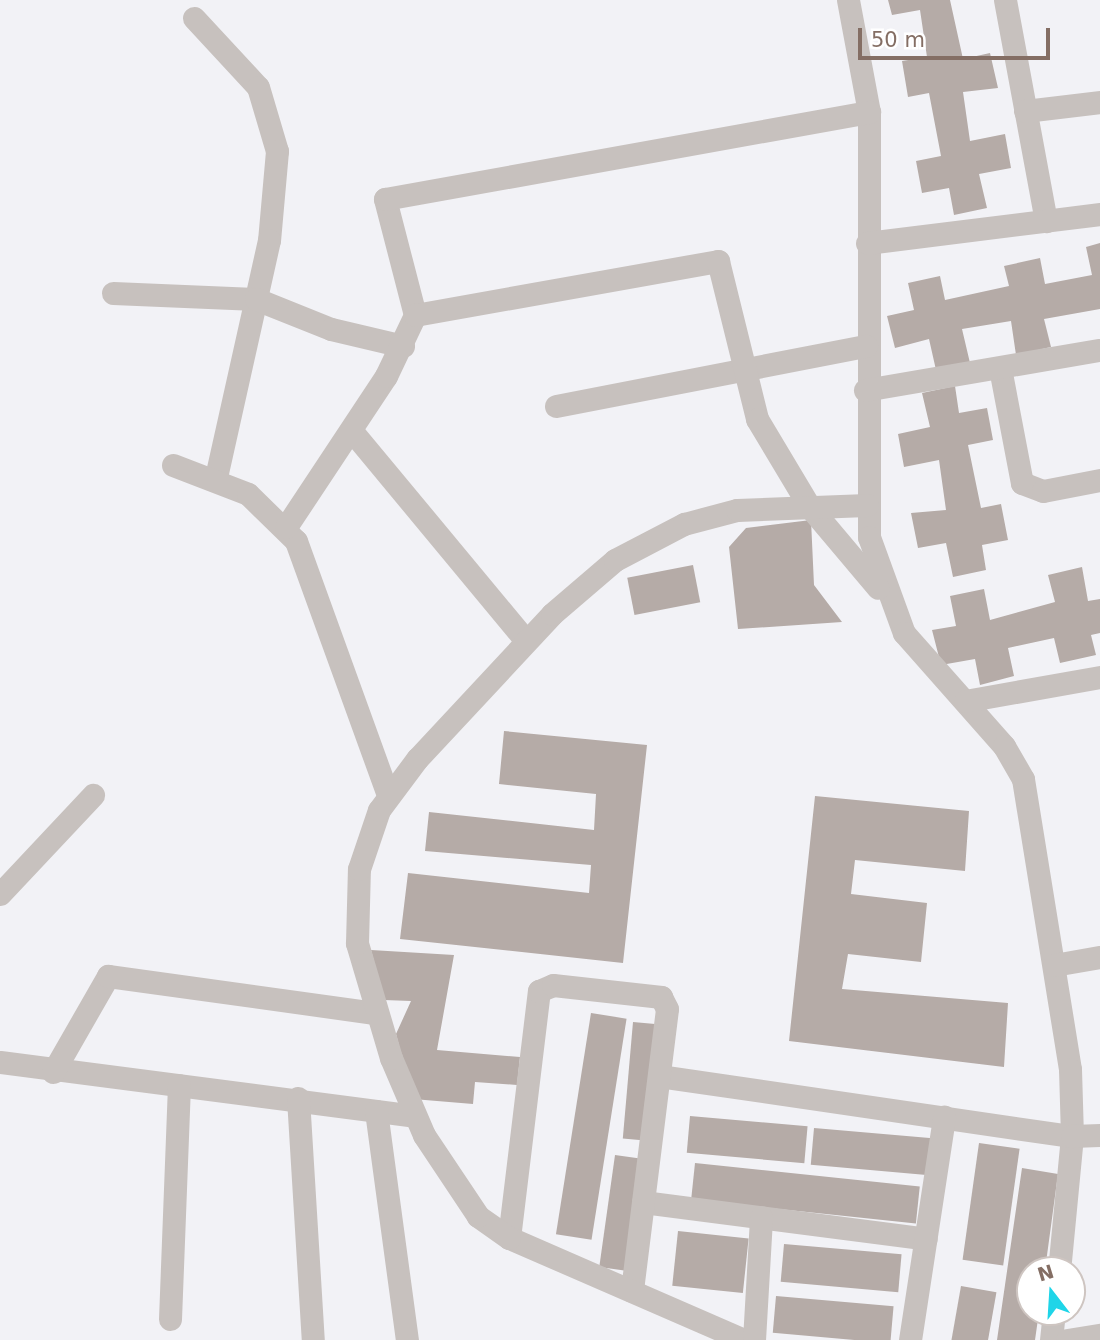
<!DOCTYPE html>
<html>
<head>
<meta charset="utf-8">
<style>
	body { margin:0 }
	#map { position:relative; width:1100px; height:1340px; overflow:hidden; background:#f2f2f6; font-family:"DejaVu Sans",sans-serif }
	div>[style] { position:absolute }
	.building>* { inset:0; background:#b5aba7; transform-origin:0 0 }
	.minor>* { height:23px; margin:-11.5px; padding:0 11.5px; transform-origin:11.5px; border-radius:11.5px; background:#c7c1be }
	span { translate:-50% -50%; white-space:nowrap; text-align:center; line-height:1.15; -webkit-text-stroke:7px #fff; paint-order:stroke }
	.north { position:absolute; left:1016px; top:1256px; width:70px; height:70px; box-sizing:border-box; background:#fff; border:2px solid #cec5c1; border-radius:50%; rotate:343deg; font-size:19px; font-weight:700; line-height:28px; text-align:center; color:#846e64 }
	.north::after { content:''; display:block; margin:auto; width:24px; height:32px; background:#1fd5e8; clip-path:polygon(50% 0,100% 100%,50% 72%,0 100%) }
	.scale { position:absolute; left:858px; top:28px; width:192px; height:32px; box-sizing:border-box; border:4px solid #846e64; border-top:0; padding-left:9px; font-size:21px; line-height:24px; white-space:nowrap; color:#846e64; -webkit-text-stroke:5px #fff; paint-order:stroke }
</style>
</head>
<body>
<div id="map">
	<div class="building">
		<i style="clip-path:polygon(888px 0,950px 0,963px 59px,990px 53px,998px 88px,963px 92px,970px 141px,1005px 134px,1011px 168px,979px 174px,987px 208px,954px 215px,949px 188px,922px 193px,916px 161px,941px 156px,929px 93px,908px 97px,902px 61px,927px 57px,920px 10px,892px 15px)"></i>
		<i style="clip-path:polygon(1100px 243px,1100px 309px,1044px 319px,1051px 347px,1016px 355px,1011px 321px,962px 329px,970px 363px,936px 370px,929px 339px,895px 348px,887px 316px,914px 310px,908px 283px,940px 276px,945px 300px,1009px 286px,1004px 266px,1040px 258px,1045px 284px,1092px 275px,1086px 247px)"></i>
		<i style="clip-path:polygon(955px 386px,959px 413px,987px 408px,993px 440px,968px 445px,981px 508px,1001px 504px,1008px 540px,982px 545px,986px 570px,953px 577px,946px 543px,918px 548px,911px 513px,946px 510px,939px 460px,904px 467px,898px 434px,930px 427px,922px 393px)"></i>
		<i style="clip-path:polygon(811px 520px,814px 585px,842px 622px,738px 629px,729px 547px,746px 528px)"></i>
		<i style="left:693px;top:565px;width:38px;height:67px;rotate:79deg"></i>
		<i style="clip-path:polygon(1082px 567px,1088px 601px,1100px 599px,1100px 633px,1091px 635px,1096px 655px,1060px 663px,1054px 638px,1008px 648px,1014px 676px,980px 685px,975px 659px,941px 665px,932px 630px,956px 626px,950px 596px,984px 589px,990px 620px,1055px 602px,1048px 575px)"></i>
		<i style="clip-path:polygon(504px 731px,647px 745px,623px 963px,400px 939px,408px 873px,589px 893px,591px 865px,425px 851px,429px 812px,594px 830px,596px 794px,499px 784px)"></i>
		<i style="clip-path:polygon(815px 796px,969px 811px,965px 871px,855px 860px,851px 894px,927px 903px,921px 962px,848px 954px,842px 989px,1008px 1003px,1004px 1067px,789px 1041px)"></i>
		<i style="clip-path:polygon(371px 950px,454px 955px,437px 1050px,520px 1057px,517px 1085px,475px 1082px,473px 1104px,413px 1099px,396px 1034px,411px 1001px,384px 1000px)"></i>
		<i style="left:591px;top:1013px;width:36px;height:224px;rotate:9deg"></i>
		<i style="left:633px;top:1022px;width:25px;height:117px;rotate:5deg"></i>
		<i style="left:690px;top:1116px;width:118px;height:37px;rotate:5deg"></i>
		<i style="left:814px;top:1128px;width:119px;height:37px;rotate:5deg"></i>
		<i style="left:979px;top:1143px;width:41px;height:118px;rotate:8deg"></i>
		<i style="left:615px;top:1155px;width:27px;height:113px;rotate:8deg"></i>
		<i style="left:695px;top:1163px;width:226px;height:37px;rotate:6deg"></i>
		<i style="clip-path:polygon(1022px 1168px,1058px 1174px,1045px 1270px,1030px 1270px,1030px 1312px,1039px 1312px,1035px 1340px,997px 1340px)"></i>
		<i style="left:678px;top:1231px;width:71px;height:55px;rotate:6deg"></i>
		<i style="left:784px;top:1244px;width:118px;height:38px;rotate:5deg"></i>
		<i style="left:961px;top:1286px;width:36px;height:55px;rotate:10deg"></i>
		<i style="left:776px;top:1296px;width:118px;height:37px;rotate:5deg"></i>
	</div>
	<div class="minor">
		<i style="left:848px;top:0;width:114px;rotate:79.4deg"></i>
		<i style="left:869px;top:112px;width:425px;rotate:90deg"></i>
		<i style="left:869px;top:537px;width:102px;rotate:70deg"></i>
		<i style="left:904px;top:633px;width:151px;rotate:48.5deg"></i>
		<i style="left:1004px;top:746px;width:38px;rotate:60deg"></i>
		<i style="left:1023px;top:779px;width:294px;rotate:80.8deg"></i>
		<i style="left:1070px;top:1069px;width:67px;rotate:88.3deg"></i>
		<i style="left:1072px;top:1136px;width:135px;rotate:95.5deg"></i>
		<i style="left:1005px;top:0;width:225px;rotate:79.5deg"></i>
		<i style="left:194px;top:18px;width:94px;rotate:47.2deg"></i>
		<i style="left:258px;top:87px;width:67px;rotate:73.5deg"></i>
		<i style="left:277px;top:151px;width:89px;rotate:95.1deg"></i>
		<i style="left:269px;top:240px;width:243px;rotate:102.6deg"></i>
		<i style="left:1025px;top:111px;width:76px;rotate:-6.8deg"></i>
		<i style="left:867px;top:243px;width:235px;rotate:-7.1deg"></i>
		<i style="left:113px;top:293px;width:143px;rotate:2.4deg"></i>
		<i style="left:256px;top:299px;width:81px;rotate:21.8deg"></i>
		<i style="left:331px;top:329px;width:74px;rotate:13.3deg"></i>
		<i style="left:415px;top:315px;width:120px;rotate:-104.5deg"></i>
		<i style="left:385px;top:199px;width:492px;rotate:-10.2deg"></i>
		<i style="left:1000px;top:368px;width:117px;rotate:79.2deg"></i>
		<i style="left:1022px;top:483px;width:22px;rotate:21deg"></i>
		<i style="left:1043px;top:491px;width:58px;rotate:-10.9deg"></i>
		<i style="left:865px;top:390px;width:238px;rotate:-9.7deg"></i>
		<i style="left:556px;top:406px;width:316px;rotate:-11deg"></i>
		<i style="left:351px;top:430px;width:274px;rotate:50.3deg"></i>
		<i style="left:173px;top:465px;width:80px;rotate:21.1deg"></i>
		<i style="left:248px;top:494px;width:67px;rotate:44.4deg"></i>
		<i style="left:296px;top:541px;width:270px;rotate:70.1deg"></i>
		<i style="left:286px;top:527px;width:181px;rotate:-56.5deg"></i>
		<i style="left:386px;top:376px;width:68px;rotate:-64.6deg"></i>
		<i style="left:415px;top:315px;width:308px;rotate:-10.1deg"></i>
		<i style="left:718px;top:261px;width:163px;rotate:76.1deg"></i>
		<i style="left:757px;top:419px;width:101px;rotate:59.1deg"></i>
		<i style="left:809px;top:506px;width:107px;rotate:49.9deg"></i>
		<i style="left:965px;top:701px;width:137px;rotate:-10.1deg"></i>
		<i style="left:0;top:894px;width:136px;rotate:-46.8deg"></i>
		<i style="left:1054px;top:965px;width:47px;rotate:-9.9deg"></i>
		<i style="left:0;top:1062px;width:418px;rotate:7.4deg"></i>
		<i style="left:53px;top:1072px;width:111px;rotate:-60.2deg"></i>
		<i style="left:108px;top:976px;width:271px;rotate:7.9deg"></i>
		<i style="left:659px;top:1076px;width:417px;rotate:8.3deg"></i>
		<i style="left:1072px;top:1136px;width:28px;rotate:-2deg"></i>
		<i style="left:298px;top:1098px;width:242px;rotate:86.5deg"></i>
		<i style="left:376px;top:1111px;width:231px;rotate:82.3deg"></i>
		<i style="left:643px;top:1202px;width:285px;rotate:7.4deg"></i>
		<i style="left:509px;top:1238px;width:249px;rotate:-83.1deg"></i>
		<i style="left:539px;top:991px;width:15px;rotate:-23deg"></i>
		<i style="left:553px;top:985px;width:109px;rotate:6.3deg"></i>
		<i style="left:661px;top:997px;width:13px;rotate:63deg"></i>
		<i style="left:667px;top:1009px;width:284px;rotate:97.1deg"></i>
		<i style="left:170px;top:1319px;width:234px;rotate:-87.8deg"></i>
		<i style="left:744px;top:1340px;width:256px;rotate:-156.5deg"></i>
		<i style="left:509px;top:1238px;width:38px;rotate:-145deg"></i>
		<i style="left:478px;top:1216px;width:97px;rotate:-123.7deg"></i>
		<i style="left:424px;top:1135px;width:84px;rotate:-113.2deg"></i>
		<i style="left:391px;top:1058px;width:120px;rotate:-106.5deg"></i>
		<i style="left:357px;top:943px;width:74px;rotate:-88.5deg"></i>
		<i style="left:359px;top:869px;width:62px;rotate:-71.3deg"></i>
		<i style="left:379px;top:810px;width:64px;rotate:-53.3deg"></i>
		<i style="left:417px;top:759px;width:198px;rotate:-47deg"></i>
		<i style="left:552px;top:614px;width:83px;rotate:-40.6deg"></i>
		<i style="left:615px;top:560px;width:78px;rotate:-27.6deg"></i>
		<i style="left:684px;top:524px;width:55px;rotate:-14.8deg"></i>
		<i style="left:737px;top:510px;width:130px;rotate:-2.2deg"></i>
		<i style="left:754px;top:1340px;width:123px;rotate:-86.7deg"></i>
		<i style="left:910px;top:1340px;width:226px;rotate:-81.3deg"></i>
		<i style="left:1051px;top:1340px;width:28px;rotate:-84deg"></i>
		<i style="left:1067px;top:1340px;width:33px;rotate:-9deg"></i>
	</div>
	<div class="north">N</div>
	<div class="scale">50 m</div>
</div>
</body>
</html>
